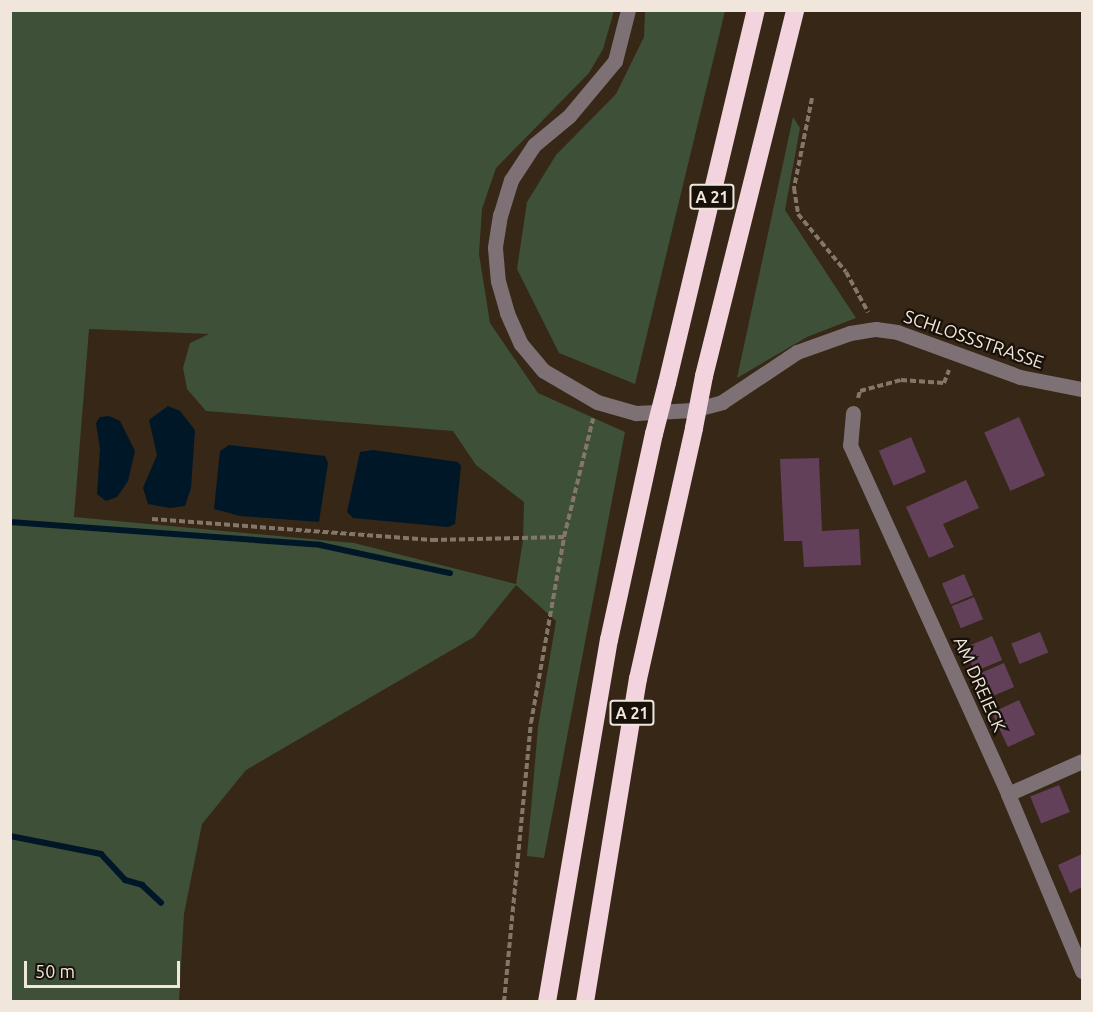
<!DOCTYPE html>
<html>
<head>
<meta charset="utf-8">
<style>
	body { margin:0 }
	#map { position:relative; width:1093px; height:1012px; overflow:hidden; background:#362716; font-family:Ubuntu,sans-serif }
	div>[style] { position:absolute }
	.green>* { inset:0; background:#3e5038 }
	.water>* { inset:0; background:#001728 }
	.stream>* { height:6px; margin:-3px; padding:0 3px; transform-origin:3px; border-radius:3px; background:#001728 }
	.building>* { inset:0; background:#624059; transform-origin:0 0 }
	.path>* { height:4px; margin-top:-2px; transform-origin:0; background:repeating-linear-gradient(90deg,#847769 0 6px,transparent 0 9px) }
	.minor>* { height:15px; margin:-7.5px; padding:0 7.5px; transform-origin:7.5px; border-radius:7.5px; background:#7d7175 }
	.highway>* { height:18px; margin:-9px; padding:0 9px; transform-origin:9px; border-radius:9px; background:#f3d4de }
	.highway-bridge>* { height:18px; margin:-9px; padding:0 9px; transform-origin:9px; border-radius:9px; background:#f3d4de }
	span { translate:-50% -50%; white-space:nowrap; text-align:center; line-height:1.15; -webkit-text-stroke:4.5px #18110a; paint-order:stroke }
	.shield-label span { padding:2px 4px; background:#18110a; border:2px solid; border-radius:4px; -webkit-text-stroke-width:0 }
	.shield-label { font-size:16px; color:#f0e6db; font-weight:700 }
	.street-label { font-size:18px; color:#f0e6db }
	.frame { position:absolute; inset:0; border:12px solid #f0e6db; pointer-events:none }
	.scale { position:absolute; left:24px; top:961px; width:156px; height:27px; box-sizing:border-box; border:3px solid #f0e6db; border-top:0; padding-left:8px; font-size:18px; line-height:21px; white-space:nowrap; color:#f0e6db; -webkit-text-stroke:4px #18110a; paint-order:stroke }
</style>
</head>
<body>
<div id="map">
	<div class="green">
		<i style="clip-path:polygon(evenodd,10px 11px,614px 11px,603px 49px,589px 73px,496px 168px,482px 209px,479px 254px,490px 323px,538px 393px,625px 432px,544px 858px,527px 856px,538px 727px,556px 621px,516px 585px,474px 637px,246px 770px,202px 824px,184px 914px,179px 1001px,11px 1001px,10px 11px,89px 329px,209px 334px,190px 343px,183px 368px,187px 389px,206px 411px,453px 431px,476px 465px,524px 502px,523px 540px,516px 584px,354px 543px,74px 517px,89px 329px)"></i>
		<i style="clip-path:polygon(645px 11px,725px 11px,635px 384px,559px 353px,517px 269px,527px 202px,556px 155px,616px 94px,644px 37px)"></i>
		<i style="clip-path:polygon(793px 117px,800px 128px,785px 210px,856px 318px,807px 337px,737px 378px)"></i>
	</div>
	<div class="water">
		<i style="clip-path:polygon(168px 406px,180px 411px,195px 430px,191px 488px,185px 506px,170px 508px,148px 504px,143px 488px,157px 455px,149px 420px)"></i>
		<i style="clip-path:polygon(109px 416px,120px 421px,135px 451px,128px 481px,117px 497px,106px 501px,97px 494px,100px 449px,96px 423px,100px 417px)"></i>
		<i style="clip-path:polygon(229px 445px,325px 456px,328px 463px,319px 522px,240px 516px,214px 509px,220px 451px)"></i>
		<i style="clip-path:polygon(373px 450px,458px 462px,461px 466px,455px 524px,448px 527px,353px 518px,347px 512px,360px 452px)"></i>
	</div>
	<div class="stream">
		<i style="left:10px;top:522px;width:311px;rotate:4.2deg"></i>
		<i style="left:320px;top:545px;width:133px;rotate:12.2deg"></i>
		<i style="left:10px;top:836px;width:93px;rotate:11.2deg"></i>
		<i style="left:101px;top:854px;width:35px;rotate:47deg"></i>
		<i style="left:125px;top:880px;width:18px;rotate:16deg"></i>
		<i style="left:142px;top:885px;width:26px;rotate:43deg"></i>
	</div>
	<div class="building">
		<i style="left:1019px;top:417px;width:64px;height:38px;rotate:66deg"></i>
		<i style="left:911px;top:437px;width:38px;height:35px;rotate:67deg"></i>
		<i style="clip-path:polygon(819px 458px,822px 531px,859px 529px,861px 565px,804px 567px,802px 541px,784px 541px,780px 459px)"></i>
		<i style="clip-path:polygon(966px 480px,979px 508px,943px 524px,954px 547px,929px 558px,906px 507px)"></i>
		<i style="left:964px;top:574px;width:23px;height:24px;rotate:67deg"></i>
		<i style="left:974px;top:597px;width:24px;height:24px;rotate:68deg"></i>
		<i style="left:1040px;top:632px;width:22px;height:31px;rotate:68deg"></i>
		<i style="left:992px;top:636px;width:26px;height:30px;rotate:67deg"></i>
		<i style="left:1004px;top:663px;width:26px;height:30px;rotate:67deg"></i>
		<i style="left:1019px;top:700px;width:38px;height:30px;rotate:65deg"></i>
		<i style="left:1059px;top:785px;width:29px;height:31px;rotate:68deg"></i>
		<i style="clip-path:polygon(1082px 854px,1082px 887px,1070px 893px,1058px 865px)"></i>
	</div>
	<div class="path">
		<i style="left:812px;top:98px;width:92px;rotate:101.3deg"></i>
		<i style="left:794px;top:188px;width:26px;rotate:81deg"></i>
		<i style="left:798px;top:214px;width:75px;rotate:50.4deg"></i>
		<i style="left:846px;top:272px;width:46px;rotate:61.2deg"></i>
		<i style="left:858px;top:398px;width:7px;rotate:-74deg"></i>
		<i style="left:860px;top:391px;width:42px;rotate:-15deg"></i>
		<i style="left:901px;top:380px;width:43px;rotate:4deg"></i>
		<i style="left:944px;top:383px;width:14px;rotate:-69deg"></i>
		<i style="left:152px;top:519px;width:281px;rotate:4.3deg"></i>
		<i style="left:432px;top:540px;width:132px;rotate:-1.3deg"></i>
		<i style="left:504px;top:1002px;width:280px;rotate:-84.5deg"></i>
		<i style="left:531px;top:723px;width:189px;rotate:-79.9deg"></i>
		<i style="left:564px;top:537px;width:122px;rotate:-76.2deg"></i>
	</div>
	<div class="minor">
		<i style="left:628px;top:10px;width:53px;rotate:104.3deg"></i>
		<i style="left:615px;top:61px;width:72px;rotate:129.9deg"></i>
		<i style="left:569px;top:116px;width:45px;rotate:140.4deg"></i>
		<i style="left:534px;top:145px;width:42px;rotate:123.3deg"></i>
		<i style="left:511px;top:180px;width:37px;rotate:107deg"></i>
		<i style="left:500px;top:215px;width:33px;rotate:99deg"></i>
		<i style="left:495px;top:248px;width:33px;rotate:85deg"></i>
		<i style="left:498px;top:281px;width:33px;rotate:74deg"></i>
		<i style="left:507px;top:313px;width:34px;rotate:66deg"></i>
		<i style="left:521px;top:344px;width:35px;rotate:50deg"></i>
		<i style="left:544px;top:371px;width:61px;rotate:30.3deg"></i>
		<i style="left:597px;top:402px;width:41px;rotate:15.8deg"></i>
		<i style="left:636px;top:413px;width:57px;rotate:-3deg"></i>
		<i style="left:693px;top:410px;width:30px;rotate:-15deg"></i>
		<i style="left:722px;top:402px;width:90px;rotate:-33.7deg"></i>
		<i style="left:797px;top:352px;width:56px;rotate:-19.7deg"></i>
		<i style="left:850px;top:333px;width:26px;rotate:-9deg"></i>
		<i style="left:876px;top:329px;width:21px;rotate:8deg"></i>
		<i style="left:897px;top:332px;width:131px;rotate:20.1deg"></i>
		<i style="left:1020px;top:377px;width:63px;rotate:11deg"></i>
		<i style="left:853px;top:413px;width:32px;rotate:95deg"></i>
		<i style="left:850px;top:445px;width:383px;rotate:65.6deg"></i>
		<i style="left:1008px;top:794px;width:192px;rotate:67.3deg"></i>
		<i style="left:1008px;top:794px;width:81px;rotate:-24deg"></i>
	</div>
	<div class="highway">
		<i style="left:704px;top:376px;width:377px;rotate:-76deg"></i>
		<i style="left:667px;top:383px;width:383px;rotate:-76.6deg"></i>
		<i style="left:547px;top:1002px;width:367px;rotate:-80.3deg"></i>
		<i style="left:609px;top:640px;width:211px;rotate:-77.7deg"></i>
		<i style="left:585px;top:1002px;width:327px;rotate:-80.7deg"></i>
		<i style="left:638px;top:679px;width:257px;rotate:-77.4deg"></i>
	</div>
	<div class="highway-bridge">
		<i style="left:694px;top:428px;width:53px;rotate:-79.1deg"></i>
		<i style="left:654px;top:434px;width:53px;rotate:-75.7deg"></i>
	</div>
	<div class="shield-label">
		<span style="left:712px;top:197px">A 21</span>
		<span style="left:632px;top:713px">A 21</span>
	</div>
	<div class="street-label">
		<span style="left:974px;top:339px;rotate:19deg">SCHLOSSSTRASSE</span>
		<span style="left:980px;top:684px;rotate:66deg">AM DREIECK</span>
	</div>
	<div class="frame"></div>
	<div class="scale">50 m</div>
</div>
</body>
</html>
